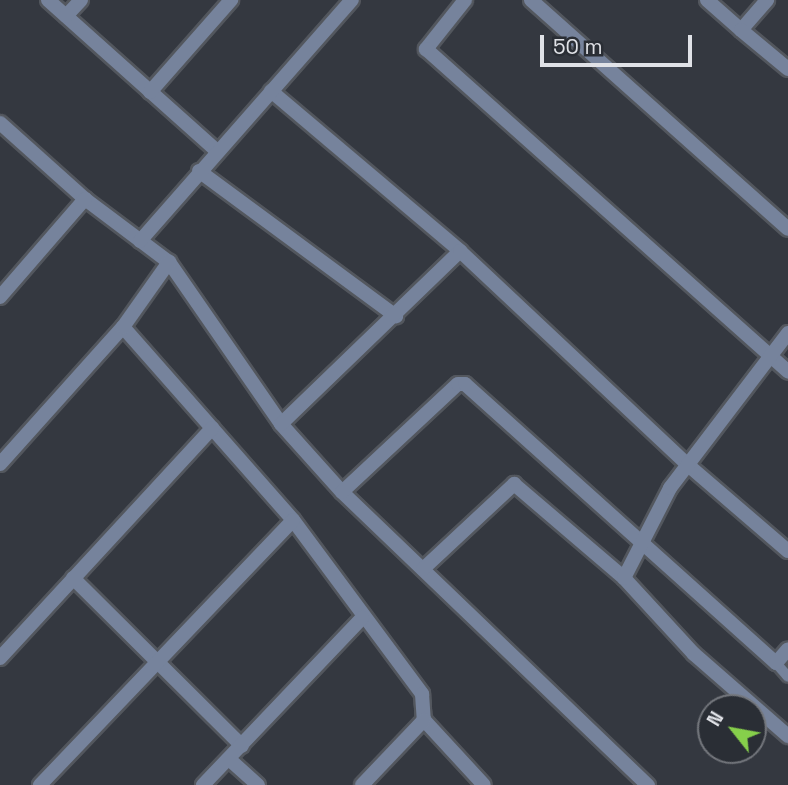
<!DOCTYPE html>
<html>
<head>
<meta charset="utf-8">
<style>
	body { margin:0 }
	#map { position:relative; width:788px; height:785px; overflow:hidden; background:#343840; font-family:"Space Grotesk",sans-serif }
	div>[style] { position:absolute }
	.roads { filter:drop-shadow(2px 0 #53575e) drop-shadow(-2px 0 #53575e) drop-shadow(0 2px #53575e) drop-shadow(0 -2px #53575e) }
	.service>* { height:10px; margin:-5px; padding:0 5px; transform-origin:5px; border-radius:5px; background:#76839c }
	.minor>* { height:14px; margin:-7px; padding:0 7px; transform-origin:7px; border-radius:7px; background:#76839c }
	span { translate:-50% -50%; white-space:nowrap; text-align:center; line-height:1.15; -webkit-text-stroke:5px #2a2e35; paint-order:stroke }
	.north { position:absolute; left:697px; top:694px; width:70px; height:70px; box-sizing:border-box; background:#2a2e35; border:2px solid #73767c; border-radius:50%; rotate:301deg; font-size:19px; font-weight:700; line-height:28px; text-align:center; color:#e0e2e7 }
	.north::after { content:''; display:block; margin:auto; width:24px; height:32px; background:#86cf4b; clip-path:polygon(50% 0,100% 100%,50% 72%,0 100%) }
	.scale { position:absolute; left:540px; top:35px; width:152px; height:32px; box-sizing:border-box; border:4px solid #e0e2e7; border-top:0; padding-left:9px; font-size:21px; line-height:24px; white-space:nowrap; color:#e0e2e7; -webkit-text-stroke:5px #2a2e35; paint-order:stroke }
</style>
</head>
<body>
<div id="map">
	<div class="roads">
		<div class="service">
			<i style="left:776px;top:663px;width:18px;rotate:49deg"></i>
		</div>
		<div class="minor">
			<i style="left:48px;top:0;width:227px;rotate:41.8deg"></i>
			<i style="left:465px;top:0;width:63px;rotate:128.5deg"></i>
			<i style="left:426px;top:49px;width:485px;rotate:41.7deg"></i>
			<i style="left:531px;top:0;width:344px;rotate:41.7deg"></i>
			<i style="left:707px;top:0;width:45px;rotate:41.4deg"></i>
			<i style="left:741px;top:30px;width:40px;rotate:-49deg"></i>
			<i style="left:66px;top:16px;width:22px;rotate:-47deg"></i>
			<i style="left:741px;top:30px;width:61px;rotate:39.7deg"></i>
			<i style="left:271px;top:91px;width:248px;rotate:40.2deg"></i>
			<i style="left:150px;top:92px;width:123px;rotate:-48.6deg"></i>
			<i style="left:0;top:123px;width:114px;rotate:41.8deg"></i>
			<i style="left:85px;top:199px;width:105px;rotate:36.9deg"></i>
			<i style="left:169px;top:262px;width:197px;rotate:55.3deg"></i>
			<i style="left:281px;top:424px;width:91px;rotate:48.1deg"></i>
			<i style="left:342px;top:492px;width:424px;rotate:43.8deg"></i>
			<i style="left:199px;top:171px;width:245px;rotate:36.4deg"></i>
			<i style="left:140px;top:241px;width:321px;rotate:-48.7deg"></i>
			<i style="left:0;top:297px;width:130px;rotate:-49.1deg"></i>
			<i style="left:123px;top:327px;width:257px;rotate:48.6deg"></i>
			<i style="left:293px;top:520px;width:217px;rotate:53.4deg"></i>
			<i style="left:422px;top:694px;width:26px;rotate:86deg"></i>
			<i style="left:424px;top:720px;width:88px;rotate:47.3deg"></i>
			<i style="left:281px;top:424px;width:249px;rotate:-44deg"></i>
			<i style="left:460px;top:251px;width:313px;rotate:43.2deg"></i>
			<i style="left:688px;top:465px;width:132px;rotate:40.7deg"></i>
			<i style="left:0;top:464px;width:184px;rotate:-48.1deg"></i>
			<i style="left:123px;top:327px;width:80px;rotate:-54.7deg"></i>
			<i style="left:342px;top:492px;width:158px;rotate:-43deg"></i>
			<i style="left:458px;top:384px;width:7px"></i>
			<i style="left:465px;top:384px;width:418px;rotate:41.9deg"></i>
			<i style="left:776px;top:663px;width:18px;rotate:-49deg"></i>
			<i style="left:423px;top:569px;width:125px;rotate:-43deg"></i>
			<i style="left:514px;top:484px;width:145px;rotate:40.5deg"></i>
			<i style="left:624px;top:578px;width:103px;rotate:47.4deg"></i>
			<i style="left:694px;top:654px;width:125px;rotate:41.1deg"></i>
			<i style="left:73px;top:578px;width:238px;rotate:44.8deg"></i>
			<i style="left:624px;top:578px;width:101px;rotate:-62.9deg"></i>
			<i style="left:670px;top:488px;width:195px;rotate:-52.7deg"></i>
			<i style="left:0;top:658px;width:313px;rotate:-47.3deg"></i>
			<i style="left:229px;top:759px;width:39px;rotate:42deg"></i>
			<i style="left:40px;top:785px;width:366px;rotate:-46.3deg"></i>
			<i style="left:203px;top:785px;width:231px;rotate:-46.4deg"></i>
			<i style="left:362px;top:785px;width:90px;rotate:-46.4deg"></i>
		</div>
	</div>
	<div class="north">N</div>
	<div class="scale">50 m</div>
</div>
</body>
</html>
